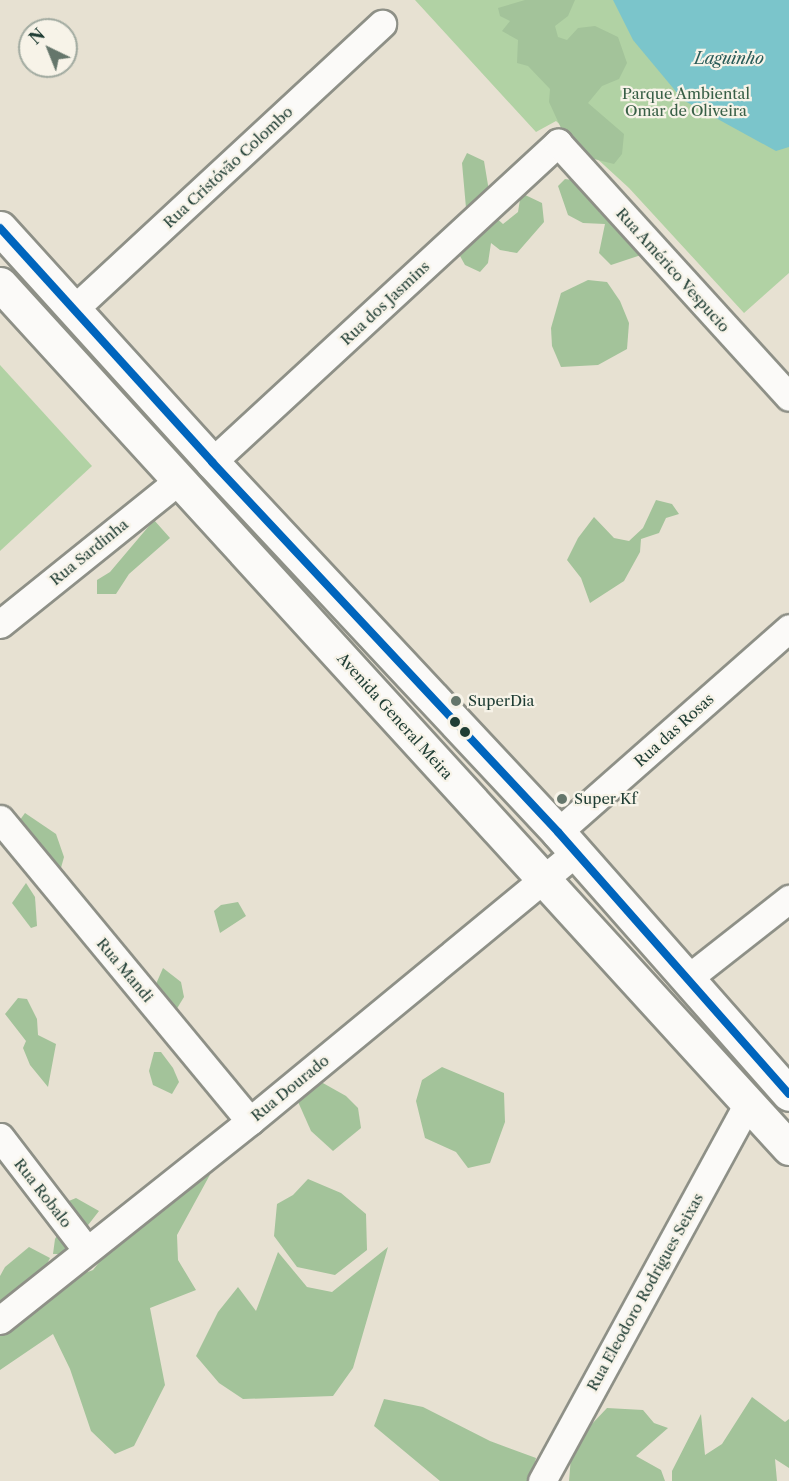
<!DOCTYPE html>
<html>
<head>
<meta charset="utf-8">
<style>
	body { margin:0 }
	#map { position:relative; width:789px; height:1481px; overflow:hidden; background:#e7e1d2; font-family:"Libre Caslon Text",serif }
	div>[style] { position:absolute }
	.green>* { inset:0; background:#b1d2a4 }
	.forest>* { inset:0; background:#a3c39a }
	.water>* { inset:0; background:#7bc5cb }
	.roads { filter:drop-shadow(2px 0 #8e9087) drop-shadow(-2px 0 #8e9087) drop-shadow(0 2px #8e9087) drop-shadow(0 -2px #8e9087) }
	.minor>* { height:27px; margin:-13.5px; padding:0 13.5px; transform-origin:13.5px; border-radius:13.5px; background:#fbfaf8 }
	.major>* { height:33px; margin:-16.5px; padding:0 16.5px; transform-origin:16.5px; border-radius:16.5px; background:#fbfaf8 }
	.bus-1>* { height:8px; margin:-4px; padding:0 4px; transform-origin:4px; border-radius:4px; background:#0065bd }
	.dots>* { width:16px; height:16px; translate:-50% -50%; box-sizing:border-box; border:3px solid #f7f3e8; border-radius:50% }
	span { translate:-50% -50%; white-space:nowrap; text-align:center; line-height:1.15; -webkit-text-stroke:4.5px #f7f3e8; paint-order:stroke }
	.park-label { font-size:15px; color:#385f46 }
	.street-label { font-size:15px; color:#1f3d34 }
	.poi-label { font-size:15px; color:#1f3d34 }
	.left { translate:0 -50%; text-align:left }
	.water-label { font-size:16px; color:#2a5c59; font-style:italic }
	.north { position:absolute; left:18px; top:18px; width:60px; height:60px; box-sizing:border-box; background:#f7f3e8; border:2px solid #a1aaa0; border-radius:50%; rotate:317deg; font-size:16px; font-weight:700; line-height:24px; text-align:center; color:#1f3d34 }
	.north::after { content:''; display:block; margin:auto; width:21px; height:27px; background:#65766b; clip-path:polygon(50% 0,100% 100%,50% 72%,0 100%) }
</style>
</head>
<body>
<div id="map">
	<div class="green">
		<i style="clip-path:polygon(415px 0,789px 0,789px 273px,744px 313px,629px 188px,556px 121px,536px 132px)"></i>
		<i style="clip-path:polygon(0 365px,92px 466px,0 551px)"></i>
	</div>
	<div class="forest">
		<i style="clip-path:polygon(525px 0,575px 0,568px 16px,555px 26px,558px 37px,567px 40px,578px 28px,595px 26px,618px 37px,627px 63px,619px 79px,602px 86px,588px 103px,624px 134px,622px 154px,614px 164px,586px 157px,567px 141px,549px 102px,550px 89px,528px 66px,517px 63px,518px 40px,502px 31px,510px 21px,500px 16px,498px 8px)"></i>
		<i style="clip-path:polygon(467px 153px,484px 161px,493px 215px,503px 224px,518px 212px,521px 193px,542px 203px,544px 222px,517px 253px,500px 250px,491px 243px,488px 263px,480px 272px,465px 265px,460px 256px,473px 243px,455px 221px,466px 208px,462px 163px)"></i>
		<i style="clip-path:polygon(565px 179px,580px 181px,589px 189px,600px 213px,614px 219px,634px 207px,648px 222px,641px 255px,611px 265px,599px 253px,605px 224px,583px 223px,568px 215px,558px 186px)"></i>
		<i style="clip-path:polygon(588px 280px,607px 282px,620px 301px,629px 323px,627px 349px,598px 365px,561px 367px,552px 346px,551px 328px,561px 293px)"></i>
		<i style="clip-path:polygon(656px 500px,672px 504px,679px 514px,666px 518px,659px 533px,641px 539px,640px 552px,624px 581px,590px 603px,581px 578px,567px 560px,578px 538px,594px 517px,614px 538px,629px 541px,643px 528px)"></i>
		<i style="clip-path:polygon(154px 520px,170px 538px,129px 574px,116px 594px,97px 594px,97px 580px,110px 572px)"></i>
		<i style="clip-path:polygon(25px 813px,56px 834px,64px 857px,59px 875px,17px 824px)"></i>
		<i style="clip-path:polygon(26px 883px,35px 897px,37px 926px,31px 928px,12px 903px)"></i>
		<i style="clip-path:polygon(238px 902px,246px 916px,220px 933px,214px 911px,221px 905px)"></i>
		<i style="clip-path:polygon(163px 968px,181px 982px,184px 997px,165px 1028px,150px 1024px,149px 1000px)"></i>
		<i style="clip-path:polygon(18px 998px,27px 999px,37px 1019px,38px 1035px,56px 1044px,48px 1087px,30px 1065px,23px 1048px,26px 1041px,5px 1014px)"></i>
		<i style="clip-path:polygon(154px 1052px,161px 1052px,173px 1068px,179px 1082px,172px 1094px,153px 1085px,149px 1071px)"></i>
		<i style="clip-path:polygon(442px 1067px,504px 1093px,505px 1122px,490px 1163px,468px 1168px,456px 1152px,425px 1138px,416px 1101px,422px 1080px)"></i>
		<i style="clip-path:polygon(314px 1078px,346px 1096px,358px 1108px,361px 1128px,333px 1151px,311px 1131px,295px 1095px)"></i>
		<i style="clip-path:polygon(218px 1160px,177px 1235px,178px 1260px,196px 1290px,150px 1308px,165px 1385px,134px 1446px,115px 1454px,91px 1431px,70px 1369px,53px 1334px,0 1370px,0 1327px,50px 1286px,93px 1270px,135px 1217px)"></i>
		<i style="clip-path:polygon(308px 1179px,341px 1193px,366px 1214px,367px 1250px,335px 1275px,297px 1267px,274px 1236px,277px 1204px,293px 1195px)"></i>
		<i style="clip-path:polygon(76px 1198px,99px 1211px,85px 1229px,76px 1254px,53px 1254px,55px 1239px,64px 1224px,64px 1203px)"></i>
		<i style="clip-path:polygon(29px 1247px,50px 1258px,39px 1280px,0 1304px,0 1276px,5px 1267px)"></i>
		<i style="clip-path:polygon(388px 1247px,353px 1368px,333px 1396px,243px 1399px,219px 1383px,196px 1356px,218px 1312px,238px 1287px,256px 1311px,278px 1252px,307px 1287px,332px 1292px)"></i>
		<i style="clip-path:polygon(752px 1397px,785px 1422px,789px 1419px,789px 1468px,775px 1459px,777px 1481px,672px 1481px,672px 1471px,701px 1414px,705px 1455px,722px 1444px)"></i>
		<i style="clip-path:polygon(384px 1399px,423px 1407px,490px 1441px,536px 1458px,531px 1481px,440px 1481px,374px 1426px)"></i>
		<i style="clip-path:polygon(607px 1408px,643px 1410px,654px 1423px,668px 1428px,636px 1456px,661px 1470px,665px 1481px,569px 1481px,572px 1445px)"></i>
	</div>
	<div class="water">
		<i style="clip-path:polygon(613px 0,789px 0,789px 147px,776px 151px,683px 100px,633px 40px)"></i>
	</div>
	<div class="roads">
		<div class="minor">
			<i style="left:74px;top:309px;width:420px;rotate:-42.8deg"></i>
			<i style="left:212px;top:462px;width:471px;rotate:-42.7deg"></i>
			<i style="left:558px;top:143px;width:343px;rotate:47.7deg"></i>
			<i style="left:0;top:624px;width:230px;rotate:-38.8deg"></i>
			<i style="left:0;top:819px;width:392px;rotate:50.4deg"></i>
			<i style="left:558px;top:832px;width:308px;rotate:-41.4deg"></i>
			<i style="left:687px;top:979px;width:130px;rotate:-38.1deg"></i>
			<i style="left:0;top:1137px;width:141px;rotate:52.5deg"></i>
			<i style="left:0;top:1320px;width:320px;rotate:-38.5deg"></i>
			<i style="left:250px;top:1121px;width:423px;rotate:-39.5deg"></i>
			<i style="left:542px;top:1481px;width:430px;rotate:-61.4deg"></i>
		</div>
		<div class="major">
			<i style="left:0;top:228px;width:316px;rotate:47.8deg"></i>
			<i style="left:212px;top:462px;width:507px;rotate:46.92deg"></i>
			<i style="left:558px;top:832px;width:349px;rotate:48.6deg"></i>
			<i style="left:0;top:284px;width:1170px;rotate:47.6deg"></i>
		</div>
	</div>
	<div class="bus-1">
		<i style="left:0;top:228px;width:316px;rotate:47.8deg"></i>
		<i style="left:212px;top:462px;width:507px;rotate:46.92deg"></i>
		<i style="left:558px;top:832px;width:349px;rotate:48.6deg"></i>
	</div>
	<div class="dots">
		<i style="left:456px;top:701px;background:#65766b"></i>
		<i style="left:455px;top:722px;background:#1f3d34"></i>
		<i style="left:465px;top:732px;background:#1f3d34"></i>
		<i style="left:562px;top:799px;background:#65766b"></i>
	</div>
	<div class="park-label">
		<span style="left:686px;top:102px">Parque Ambiental<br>Omar de Oliveira</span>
	</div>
	<div class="street-label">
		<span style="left:228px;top:167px;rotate:-43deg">Rua Cristóvão Colombo</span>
		<span style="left:673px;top:270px;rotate:48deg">Rua Américo Vespucio</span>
		<span style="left:385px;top:303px;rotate:-43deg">Rua dos Jasmins</span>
		<span style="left:89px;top:552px;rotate:-39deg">Rua Sardinha</span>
		<span style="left:395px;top:716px;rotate:48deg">Avenida General Meira</span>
		<span style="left:674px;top:730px;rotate:-42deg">Rua das Rosas</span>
		<span style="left:125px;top:970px;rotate:50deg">Rua Mandi</span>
		<span style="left:290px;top:1088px;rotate:-39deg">Rua Dourado</span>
		<span style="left:43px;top:1193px;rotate:52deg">Rua Robalo</span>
		<span style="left:645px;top:1292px;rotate:-61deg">Rua Eleodoro Rodrigues Seixas</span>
	</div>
	<div class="poi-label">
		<span class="left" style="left:468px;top:701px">SuperDia</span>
		<span class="left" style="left:574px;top:799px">Super Kf</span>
	</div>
	<div class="water-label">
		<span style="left:729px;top:58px">Laguinho</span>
	</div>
	<div class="north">N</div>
</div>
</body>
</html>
